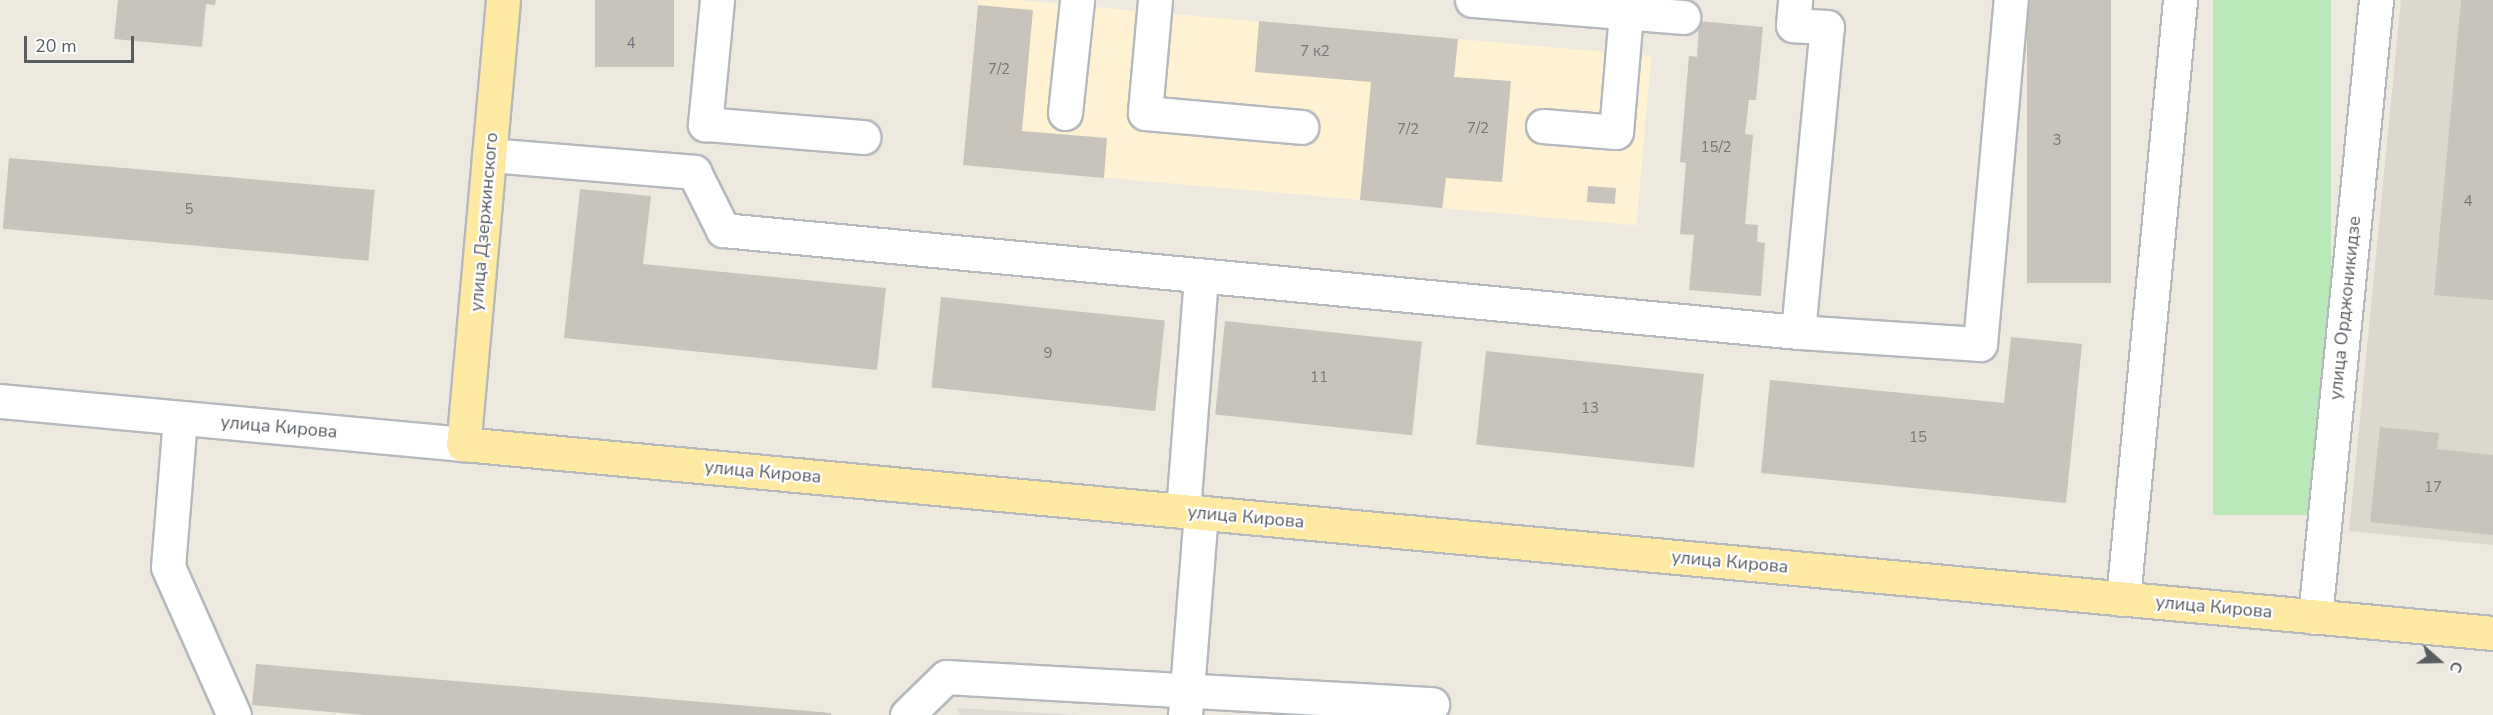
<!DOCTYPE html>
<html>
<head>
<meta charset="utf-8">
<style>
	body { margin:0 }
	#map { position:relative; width:2493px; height:715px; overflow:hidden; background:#ede9df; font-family:"Nunito Sans",sans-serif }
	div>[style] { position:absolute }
	.commercial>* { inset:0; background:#fff2d3; transform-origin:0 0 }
	.industrial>* { inset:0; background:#dddbd4 }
	.education>* { inset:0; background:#ddd8ce }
	.green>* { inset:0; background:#bbe8b8; transform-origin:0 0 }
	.building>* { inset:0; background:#c8c4bc; transform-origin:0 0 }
	.roads { filter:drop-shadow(2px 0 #b5b9be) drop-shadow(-2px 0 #b5b9be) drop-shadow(0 2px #b5b9be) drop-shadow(0 -2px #b5b9be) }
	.minor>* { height:33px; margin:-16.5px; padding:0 16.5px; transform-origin:16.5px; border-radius:16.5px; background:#fff }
	.major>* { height:33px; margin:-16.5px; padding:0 16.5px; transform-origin:16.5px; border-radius:16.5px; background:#ffeaa3 }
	span { translate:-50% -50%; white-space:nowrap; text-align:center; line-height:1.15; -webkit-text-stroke:4.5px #fff; paint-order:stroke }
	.number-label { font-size:15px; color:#747778 }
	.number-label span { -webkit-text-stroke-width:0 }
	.street-label { font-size:18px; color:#585d62 }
	.north { position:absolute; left:2409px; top:631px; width:60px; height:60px; -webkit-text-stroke:4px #fff; paint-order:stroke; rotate:110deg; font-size:16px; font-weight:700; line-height:24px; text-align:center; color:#585d62 }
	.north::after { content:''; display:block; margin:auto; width:21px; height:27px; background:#585d62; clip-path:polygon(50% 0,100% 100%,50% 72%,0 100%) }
	.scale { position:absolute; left:24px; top:36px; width:110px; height:27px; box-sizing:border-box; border:3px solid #585d62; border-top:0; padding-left:8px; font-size:18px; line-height:21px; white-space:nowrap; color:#585d62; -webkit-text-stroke:4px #fff; paint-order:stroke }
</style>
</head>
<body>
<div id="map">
	<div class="commercial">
		<i style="clip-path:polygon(978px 0,1016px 0,1376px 32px,1361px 200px,963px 165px)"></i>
		<i style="left:1458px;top:39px;width:194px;height:170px;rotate:5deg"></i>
	</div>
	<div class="industrial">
		<i style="clip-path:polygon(957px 708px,1077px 715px,960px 715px)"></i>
	</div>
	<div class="education">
		<i style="clip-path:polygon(2401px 0,2493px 0,2493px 545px,2349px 531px)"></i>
	</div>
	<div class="green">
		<i style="left:2213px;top:0;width:118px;height:515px"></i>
	</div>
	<div class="building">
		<i style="clip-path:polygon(118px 0,216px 0,215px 5px,206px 4px,202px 47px,114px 39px)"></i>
		<i style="left:595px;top:0;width:79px;height:67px"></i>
		<i style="left:2027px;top:0;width:84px;height:283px"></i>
		<i style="clip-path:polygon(2461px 0,2493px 0,2493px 300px,2434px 295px)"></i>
		<i style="clip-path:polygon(978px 5px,1033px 10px,1022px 131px,1107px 138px,1104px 178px,963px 165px)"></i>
		<i style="clip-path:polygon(1259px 21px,1458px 39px,1454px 77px,1511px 81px,1502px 182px,1446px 178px,1442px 208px,1360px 200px,1371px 82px,1255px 72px)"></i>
		<i style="clip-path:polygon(1699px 21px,1763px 27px,1756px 100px,1749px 100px,1745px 134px,1753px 135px,1745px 224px,1758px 225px,1757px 242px,1765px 243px,1761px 296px,1689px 290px,1694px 235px,1680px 234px,1686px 163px,1680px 162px,1689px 56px,1697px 57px)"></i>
		<i style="left:9px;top:158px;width:367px;height:71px;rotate:5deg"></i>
		<i style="left:1588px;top:186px;width:28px;height:16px;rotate:4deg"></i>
		<i style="clip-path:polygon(580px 189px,651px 196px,643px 264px,886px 288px,877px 370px,564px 338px)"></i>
		<i style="left:941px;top:297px;width:225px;height:91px;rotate:6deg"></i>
		<i style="left:1225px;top:321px;width:198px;height:94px;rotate:6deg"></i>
		<i style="clip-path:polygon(2011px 337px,2082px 344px,2066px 503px,1761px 473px,1770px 380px,2004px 403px)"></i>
		<i style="left:1486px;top:351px;width:219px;height:94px;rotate:6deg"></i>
		<i style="clip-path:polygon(2380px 427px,2439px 433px,2437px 449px,2493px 455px,2493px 535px,2370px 522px)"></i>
		<i style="clip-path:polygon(256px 664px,831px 713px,831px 715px,365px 715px,252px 705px)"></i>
	</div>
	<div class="roads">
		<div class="minor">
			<i style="left:717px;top:0;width:125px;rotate:95.5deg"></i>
			<i style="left:705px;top:124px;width:159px;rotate:4.7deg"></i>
			<i style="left:1155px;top:0;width:113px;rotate:95.1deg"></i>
			<i style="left:1145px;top:113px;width:157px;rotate:5.1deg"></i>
			<i style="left:1472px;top:0;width:212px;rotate:4.6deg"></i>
			<i style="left:1065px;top:113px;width:114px;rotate:-83.9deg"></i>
			<i style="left:1543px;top:126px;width:73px;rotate:4.7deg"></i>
			<i style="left:1616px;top:132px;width:118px;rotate:-85.2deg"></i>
			<i style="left:489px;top:155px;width:206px;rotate:4.7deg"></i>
			<i style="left:694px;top:172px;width:65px;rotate:63.4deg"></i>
			<i style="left:723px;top:230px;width:1080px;rotate:5.42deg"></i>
			<i style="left:1798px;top:332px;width:306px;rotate:-84.6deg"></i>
			<i style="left:1827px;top:27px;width:34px;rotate:-177deg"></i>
			<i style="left:1793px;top:25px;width:25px;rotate:-85deg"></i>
			<i style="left:1798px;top:332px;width:182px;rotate:3.8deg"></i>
			<i style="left:1980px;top:344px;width:345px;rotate:-84.9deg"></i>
			<i style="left:0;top:401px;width:465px;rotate:5.3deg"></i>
			<i style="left:180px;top:418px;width:149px;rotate:94.6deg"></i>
			<i style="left:168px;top:567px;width:162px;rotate:66deg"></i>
			<i style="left:1183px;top:511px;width:236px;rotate:-85.6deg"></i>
			<i style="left:2123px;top:599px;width:602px;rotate:-84.56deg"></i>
			<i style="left:2315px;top:617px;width:620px;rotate:-84.35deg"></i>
			<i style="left:907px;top:715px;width:54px;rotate:-44.3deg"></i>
			<i style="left:946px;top:677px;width:487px;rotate:3.2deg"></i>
			<i style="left:1185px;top:715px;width:203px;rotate:-85.5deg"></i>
		</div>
		<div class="major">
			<i style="left:503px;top:0;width:446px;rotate:95.1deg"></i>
			<i style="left:463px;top:444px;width:2039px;rotate:5.32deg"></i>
		</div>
	</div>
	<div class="number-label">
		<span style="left:631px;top:44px">4</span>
		<span style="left:1315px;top:52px">7 к2</span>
		<span style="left:999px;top:70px">7/2</span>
		<span style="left:1478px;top:129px">7/2</span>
		<span style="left:1408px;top:130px">7/2</span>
		<span style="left:2057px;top:141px">3</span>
		<span style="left:1716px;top:148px">15/2</span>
		<span style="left:2468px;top:202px">4</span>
		<span style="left:189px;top:210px">5</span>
		<span style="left:1048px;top:354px">9</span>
		<span style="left:1319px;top:378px">11</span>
		<span style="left:1590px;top:409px">13</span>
		<span style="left:1918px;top:438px">15</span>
		<span style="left:2433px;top:488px">17</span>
	</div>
	<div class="street-label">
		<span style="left:484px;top:222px;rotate:-85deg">улица Дзержинского</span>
		<span style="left:2345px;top:308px;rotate:-84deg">улица Орджоникидзе</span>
		<span style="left:279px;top:427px;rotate:5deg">улица Кирова</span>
		<span style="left:763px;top:472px;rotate:5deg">улица Кирова</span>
		<span style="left:1246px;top:517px;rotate:5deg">улица Кирова</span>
		<span style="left:1730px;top:562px;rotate:5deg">улица Кирова</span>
		<span style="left:2214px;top:607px;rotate:5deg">улица Кирова</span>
	</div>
	<div class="north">С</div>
	<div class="scale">20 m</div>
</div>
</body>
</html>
